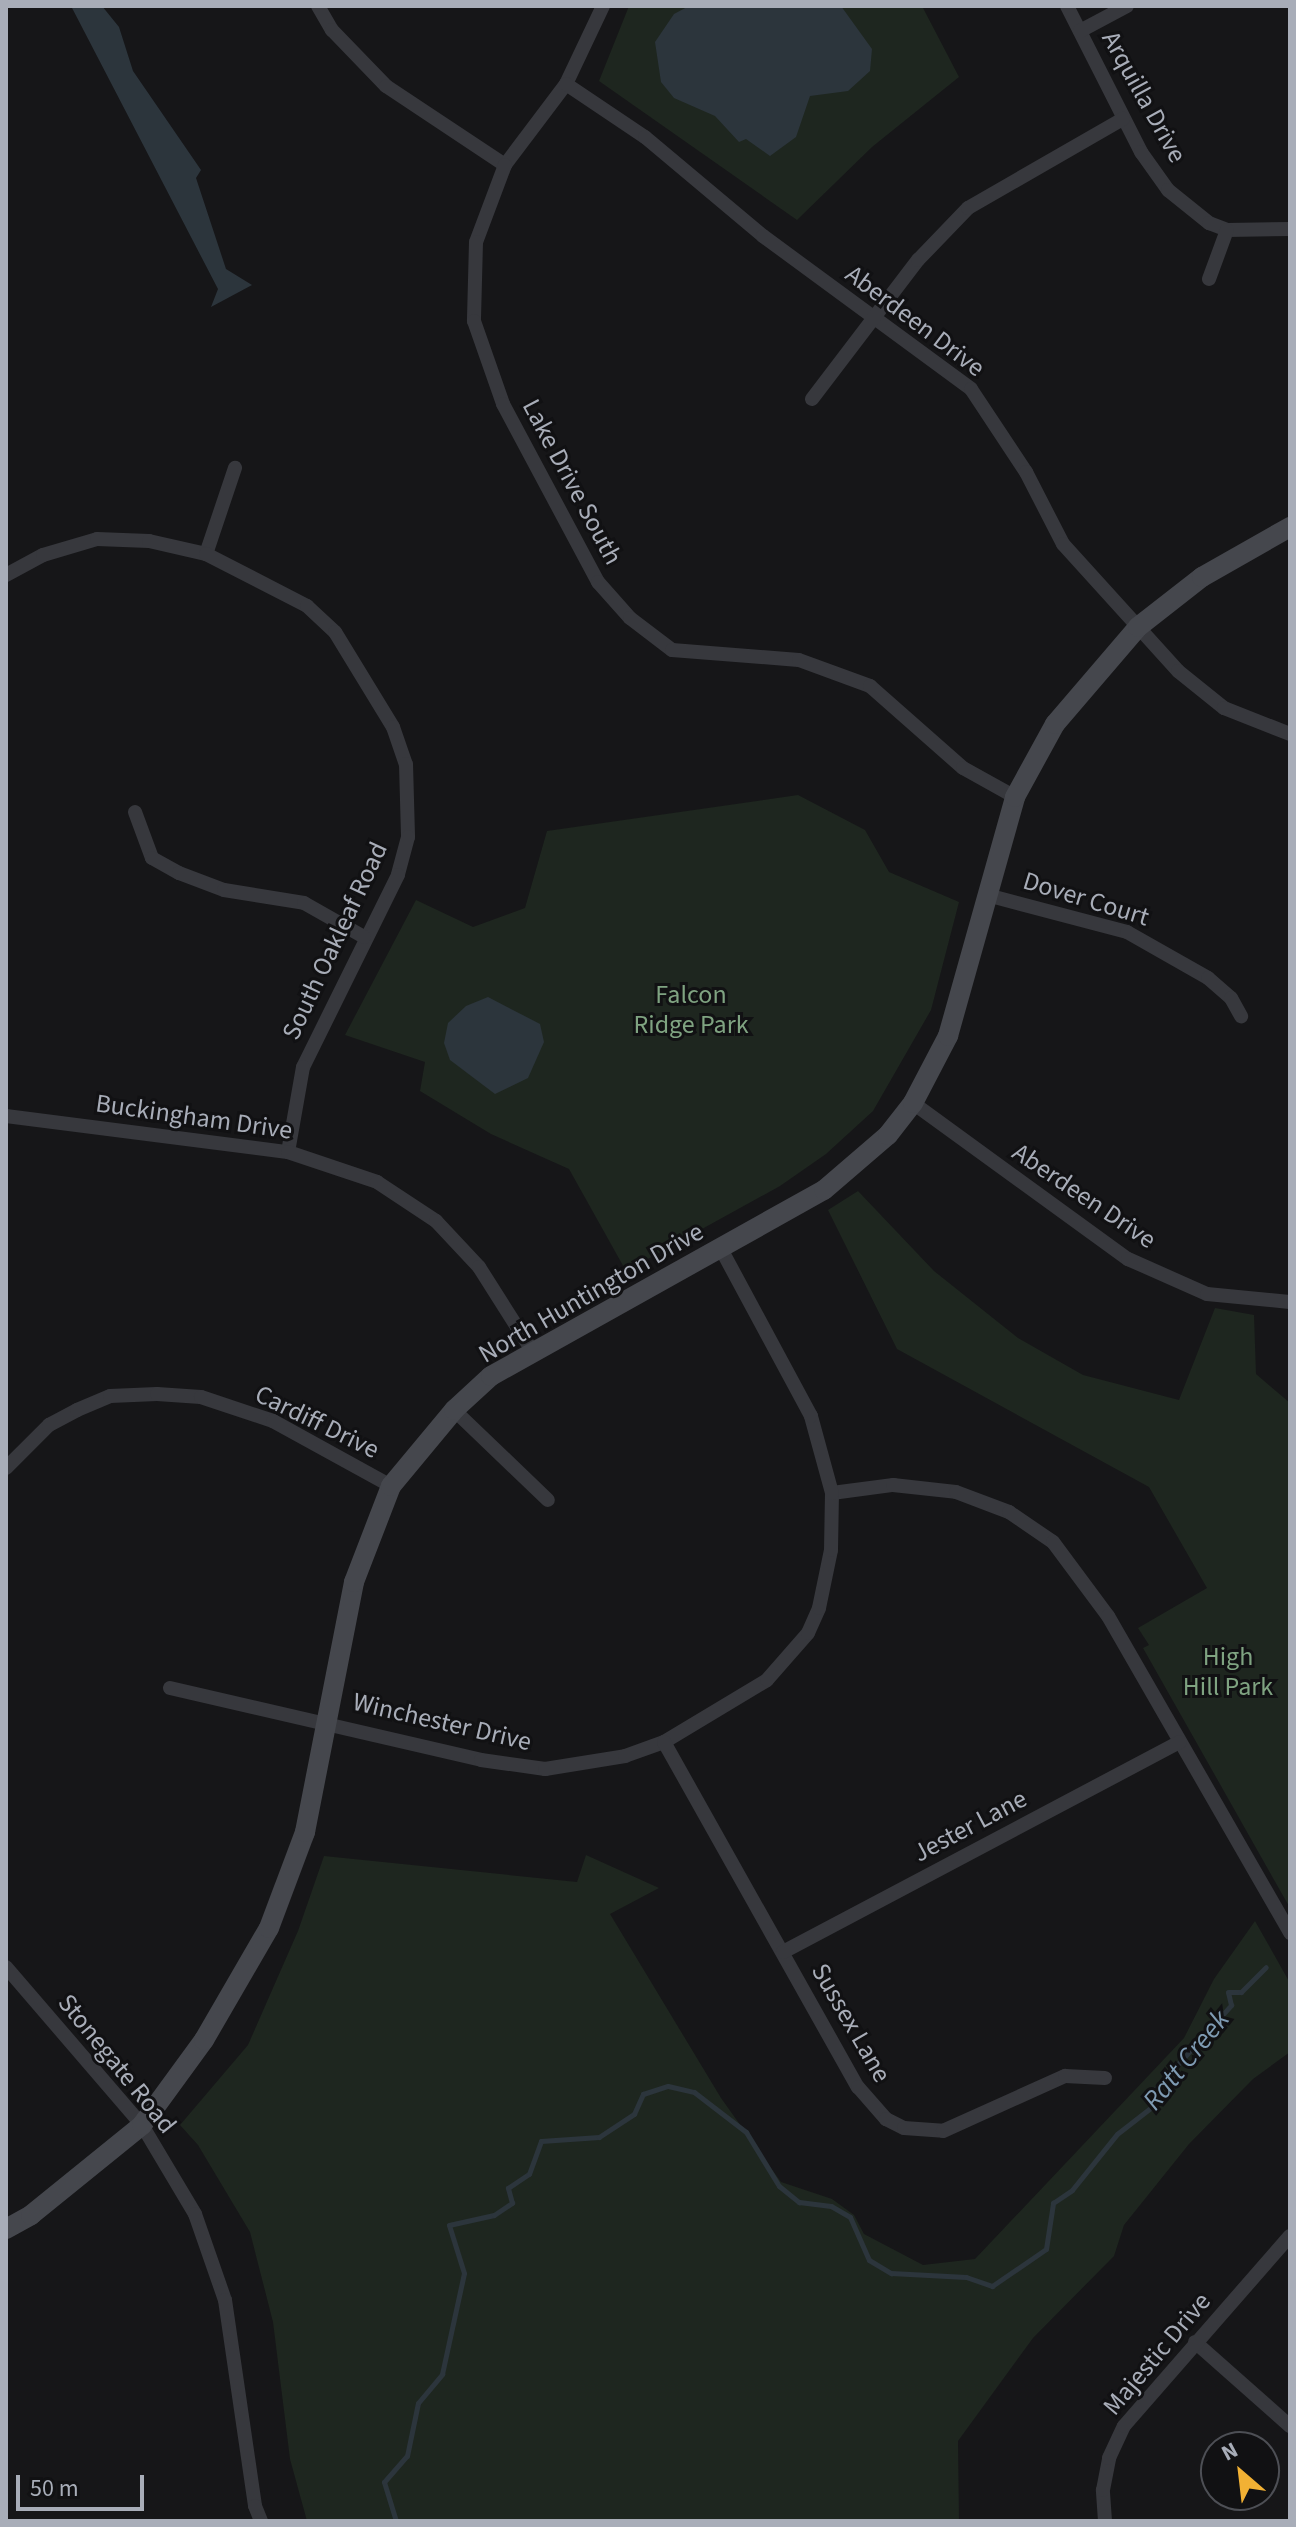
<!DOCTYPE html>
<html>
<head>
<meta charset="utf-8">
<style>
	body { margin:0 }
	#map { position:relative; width:1296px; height:2527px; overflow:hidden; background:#161618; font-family:"Source Sans 3",sans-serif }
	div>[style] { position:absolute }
	.green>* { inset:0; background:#1e261f }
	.water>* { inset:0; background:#2c353c }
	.stream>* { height:5px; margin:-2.5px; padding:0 2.5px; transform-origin:2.5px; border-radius:2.5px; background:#2c353c }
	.street>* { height:14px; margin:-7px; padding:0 7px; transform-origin:7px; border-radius:7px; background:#37383d }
	.secondary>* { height:20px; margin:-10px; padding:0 10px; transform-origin:10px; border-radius:10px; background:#45474d }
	span { translate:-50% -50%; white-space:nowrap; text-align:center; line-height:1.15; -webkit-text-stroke:6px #111113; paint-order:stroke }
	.street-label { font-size:26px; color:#a8adb8 }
	.park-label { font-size:26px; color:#7fa381 }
	.water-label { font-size:28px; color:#7f9bb3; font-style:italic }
	.frame { position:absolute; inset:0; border:8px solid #a8adb8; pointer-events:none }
	.north { position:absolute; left:1200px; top:2431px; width:80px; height:80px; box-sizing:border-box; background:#111113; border:2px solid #4d4f55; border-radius:50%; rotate:332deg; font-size:22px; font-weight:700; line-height:32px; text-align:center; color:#a8adb8 }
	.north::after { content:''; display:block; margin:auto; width:28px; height:36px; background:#f2b134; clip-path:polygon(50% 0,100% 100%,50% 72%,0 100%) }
	.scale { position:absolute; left:16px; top:2475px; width:128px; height:36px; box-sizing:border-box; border:4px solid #a8adb8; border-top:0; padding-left:10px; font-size:24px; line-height:28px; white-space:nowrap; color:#a8adb8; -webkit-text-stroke:6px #111113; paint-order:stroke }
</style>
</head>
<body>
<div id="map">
	<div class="green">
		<i style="clip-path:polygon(629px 6px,922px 6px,959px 77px,872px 147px,797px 220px,599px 81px)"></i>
		<i style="clip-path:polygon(798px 795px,865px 830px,889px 872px,959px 902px,931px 1010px,873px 1111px,826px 1154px,780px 1186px,626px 1271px,569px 1169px,491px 1134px,420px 1091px,425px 1062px,345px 1035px,416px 900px,473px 927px,525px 908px,547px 831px)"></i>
		<i style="clip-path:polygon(858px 1191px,934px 1271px,1018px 1338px,1083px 1375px,1179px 1400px,1215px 1308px,1254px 1315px,1256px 1374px,1290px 1403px,1290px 1908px,1143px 1648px,1149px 1645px,1138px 1628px,1207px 1588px,1149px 1487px,897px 1349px,828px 1210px)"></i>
		<i style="clip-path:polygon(586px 1855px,659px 1888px,610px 1914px,721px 2098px,781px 2182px,832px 2199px,854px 2215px,864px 2234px,923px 2265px,975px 2259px,1184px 2038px,1214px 1979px,1255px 1921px,1290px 1983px,1290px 2052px,1253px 2079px,1189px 2144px,1124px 2225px,1114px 2256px,1033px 2338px,958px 2441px,959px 2521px,307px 2521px,290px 2459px,273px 2322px,250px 2232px,198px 2145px,180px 2125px,248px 2045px,298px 1931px,324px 1856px,577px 1882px)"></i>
	</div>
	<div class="water">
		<i style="clip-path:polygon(71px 6px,102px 6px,119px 27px,133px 71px,201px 170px,196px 178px,226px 269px,252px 285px,211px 307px,218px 289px)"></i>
		<i style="clip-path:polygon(689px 6px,841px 6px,872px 49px,870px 71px,848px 91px,810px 96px,796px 137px,770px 156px,746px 139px,739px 142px,715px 116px,674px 98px,661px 82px,655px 42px,674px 14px)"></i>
		<i style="clip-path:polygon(488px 997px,540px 1024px,544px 1042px,528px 1078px,495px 1094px,450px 1060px,444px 1043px,448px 1023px,466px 1006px)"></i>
	</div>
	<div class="stream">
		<i style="left:396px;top:2521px;width:41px;rotate:-107.1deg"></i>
		<i style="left:384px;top:2482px;width:35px;rotate:-49deg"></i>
		<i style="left:407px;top:2456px;width:54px;rotate:-78.3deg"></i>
		<i style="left:418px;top:2403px;width:38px;rotate:-50deg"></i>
		<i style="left:442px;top:2374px;width:103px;rotate:-77.7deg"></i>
		<i style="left:464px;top:2273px;width:50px;rotate:-107.4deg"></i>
		<i style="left:449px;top:2225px;width:46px;rotate:-12.5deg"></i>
		<i style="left:494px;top:2215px;width:22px;rotate:-34deg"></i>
		<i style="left:512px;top:2203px;width:16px;rotate:-105deg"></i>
		<i style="left:508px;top:2188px;width:25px;rotate:-34deg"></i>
		<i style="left:529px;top:2174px;width:35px;rotate:-70deg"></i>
		<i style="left:541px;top:2141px;width:58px;rotate:-3.9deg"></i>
		<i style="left:599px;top:2137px;width:42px;rotate:-33.3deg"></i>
		<i style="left:634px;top:2114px;width:22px;rotate:-66deg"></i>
		<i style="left:643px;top:2094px;width:26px;rotate:-18deg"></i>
		<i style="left:668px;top:2086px;width:27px;rotate:13deg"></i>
		<i style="left:694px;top:2092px;width:66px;rotate:37.6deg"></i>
		<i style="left:746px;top:2132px;width:63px;rotate:58.6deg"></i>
		<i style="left:779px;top:2186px;width:26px;rotate:39deg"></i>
		<i style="left:799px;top:2202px;width:32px;rotate:7deg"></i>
		<i style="left:831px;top:2206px;width:22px;rotate:30deg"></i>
		<i style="left:850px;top:2217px;width:47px;rotate:66.2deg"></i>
		<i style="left:869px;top:2260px;width:26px;rotate:31deg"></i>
		<i style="left:891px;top:2273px;width:75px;rotate:3.1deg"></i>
		<i style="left:966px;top:2277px;width:28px;rotate:19deg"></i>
		<i style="left:992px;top:2286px;width:65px;rotate:-34.4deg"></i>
		<i style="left:1046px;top:2249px;width:47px;rotate:-81.3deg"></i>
		<i style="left:1053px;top:2203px;width:23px;rotate:-34deg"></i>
		<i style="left:1072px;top:2190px;width:72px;rotate:-51.2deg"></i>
		<i style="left:1117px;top:2134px;width:46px;rotate:-37.9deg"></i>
		<i style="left:1153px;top:2106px;width:12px;rotate:-99deg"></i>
		<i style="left:1151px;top:2094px;width:120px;rotate:-48deg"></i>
		<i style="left:1231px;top:2005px;width:13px;rotate:-103deg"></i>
		<i style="left:1228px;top:1992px;width:13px"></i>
		<i style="left:1241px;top:1992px;width:35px;rotate:-45deg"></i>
	</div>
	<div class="street">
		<i style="left:318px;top:6px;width:28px;rotate:60deg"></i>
		<i style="left:332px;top:30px;width:78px;rotate:46deg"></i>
		<i style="left:386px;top:86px;width:143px;rotate:33.6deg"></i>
		<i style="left:603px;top:6px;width:86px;rotate:115.4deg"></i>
		<i style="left:566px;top:84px;width:101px;rotate:127deg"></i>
		<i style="left:505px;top:165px;width:82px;rotate:110.6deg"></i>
		<i style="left:476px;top:242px;width:79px;rotate:91.5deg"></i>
		<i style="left:474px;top:321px;width:88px;rotate:70.7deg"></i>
		<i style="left:503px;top:404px;width:202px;rotate:61.9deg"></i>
		<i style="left:598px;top:582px;width:48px;rotate:48.4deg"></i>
		<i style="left:630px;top:618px;width:53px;rotate:37.3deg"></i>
		<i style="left:672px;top:650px;width:127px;rotate:4.5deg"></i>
		<i style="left:799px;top:660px;width:76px;rotate:20.1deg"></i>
		<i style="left:870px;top:686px;width:124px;rotate:41.4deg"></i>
		<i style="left:963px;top:768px;width:60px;rotate:29.1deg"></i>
		<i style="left:1067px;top:6px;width:164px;rotate:63.1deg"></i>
		<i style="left:1141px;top:152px;width:47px;rotate:54.6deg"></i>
		<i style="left:1168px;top:190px;width:53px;rotate:38.8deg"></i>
		<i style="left:1209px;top:223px;width:19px;rotate:21deg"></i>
		<i style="left:1227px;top:230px;width:63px;rotate:-0.9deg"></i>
		<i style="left:1080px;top:31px;width:53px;rotate:-28deg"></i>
		<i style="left:566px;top:84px;width:95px;rotate:33.9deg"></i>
		<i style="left:645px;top:137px;width:154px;rotate:40deg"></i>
		<i style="left:763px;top:236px;width:258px;rotate:36.3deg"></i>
		<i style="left:971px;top:389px;width:100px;rotate:56.5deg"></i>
		<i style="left:1026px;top:472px;width:81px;rotate:62.8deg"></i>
		<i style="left:1063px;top:544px;width:171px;rotate:47.8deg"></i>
		<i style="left:1178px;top:671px;width:59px;rotate:38.8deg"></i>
		<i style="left:1224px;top:708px;width:71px;rotate:21.5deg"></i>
		<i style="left:1209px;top:279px;width:52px;rotate:-69.8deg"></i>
		<i style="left:812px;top:399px;width:175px;rotate:-52.7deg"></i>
		<i style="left:918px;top:260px;width:72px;rotate:-46.1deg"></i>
		<i style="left:968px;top:208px;width:179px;rotate:-29.9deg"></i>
		<i style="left:206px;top:554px;width:91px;rotate:-71.4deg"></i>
		<i style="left:6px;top:575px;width:42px;rotate:-28.4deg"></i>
		<i style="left:43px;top:555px;width:56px;rotate:-16.5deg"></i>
		<i style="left:97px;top:539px;width:52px;rotate:2.2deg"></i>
		<i style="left:149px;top:541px;width:58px;rotate:12.8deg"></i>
		<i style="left:206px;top:554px;width:114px;rotate:27.2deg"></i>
		<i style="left:307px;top:606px;width:38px;rotate:43deg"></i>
		<i style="left:335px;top:632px;width:111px;rotate:58.6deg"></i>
		<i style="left:393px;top:727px;width:39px;rotate:71deg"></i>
		<i style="left:406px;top:764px;width:73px;rotate:88.4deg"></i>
		<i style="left:408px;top:837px;width:39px;rotate:105deg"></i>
		<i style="left:398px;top:875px;width:214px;rotate:116.3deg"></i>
		<i style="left:303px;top:1067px;width:86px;rotate:100deg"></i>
		<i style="left:135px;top:812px;width:49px;rotate:69.7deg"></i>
		<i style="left:152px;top:858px;width:31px;rotate:29deg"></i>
		<i style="left:179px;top:873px;width:48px;rotate:20.7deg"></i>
		<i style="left:224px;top:890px;width:81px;rotate:9.2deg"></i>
		<i style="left:304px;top:903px;width:69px;rotate:29.5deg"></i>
		<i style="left:987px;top:895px;width:145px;rotate:14.8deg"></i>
		<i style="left:1127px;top:932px;width:93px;rotate:29.6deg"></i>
		<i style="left:1208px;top:978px;width:30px;rotate:41deg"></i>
		<i style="left:1231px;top:998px;width:21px;rotate:61deg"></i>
		<i style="left:913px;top:1103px;width:266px;rotate:36deg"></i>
		<i style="left:1128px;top:1259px;width:86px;rotate:23.9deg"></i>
		<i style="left:1207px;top:1294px;width:83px;rotate:5.5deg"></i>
		<i style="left:6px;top:1116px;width:284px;rotate:7.3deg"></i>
		<i style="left:288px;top:1152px;width:94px;rotate:18.6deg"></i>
		<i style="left:377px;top:1182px;width:71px;rotate:33.5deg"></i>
		<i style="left:436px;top:1221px;width:63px;rotate:46.9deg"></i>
		<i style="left:479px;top:1267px;width:101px;rotate:57.6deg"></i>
		<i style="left:454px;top:1410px;width:130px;rotate:43.8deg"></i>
		<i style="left:6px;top:1468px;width:61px;rotate:-45deg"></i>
		<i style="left:49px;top:1425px;width:32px;rotate:-28deg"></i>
		<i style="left:77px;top:1410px;width:36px;rotate:-23deg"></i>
		<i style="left:110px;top:1396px;width:47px;rotate:-2.4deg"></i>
		<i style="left:157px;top:1394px;width:44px;rotate:3.9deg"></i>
		<i style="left:201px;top:1397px;width:76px;rotate:18.4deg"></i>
		<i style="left:273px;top:1421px;width:135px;rotate:28.8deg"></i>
		<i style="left:832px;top:1493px;width:62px;rotate:-7.5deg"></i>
		<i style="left:893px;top:1485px;width:63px;rotate:6.3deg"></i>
		<i style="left:956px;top:1492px;width:57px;rotate:20.7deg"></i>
		<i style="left:1009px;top:1512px;width:53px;rotate:34.3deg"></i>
		<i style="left:1053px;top:1542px;width:92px;rotate:53.4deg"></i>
		<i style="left:1108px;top:1616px;width:366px;rotate:60.1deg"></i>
		<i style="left:170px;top:1688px;width:319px;rotate:13deg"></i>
		<i style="left:481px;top:1760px;width:65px;rotate:8deg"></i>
		<i style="left:545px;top:1769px;width:81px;rotate:-9.2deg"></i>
		<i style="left:625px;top:1756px;width:41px;rotate:-19.7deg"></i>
		<i style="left:664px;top:1742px;width:120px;rotate:-31deg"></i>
		<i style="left:767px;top:1680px;width:62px;rotate:-48.9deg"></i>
		<i style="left:808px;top:1633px;width:27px;rotate:-66deg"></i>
		<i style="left:819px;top:1608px;width:59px;rotate:-78.3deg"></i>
		<i style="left:831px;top:1550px;width:57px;rotate:-89deg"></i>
		<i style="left:832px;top:1493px;width:80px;rotate:-105.3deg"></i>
		<i style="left:811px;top:1416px;width:190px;rotate:-118.3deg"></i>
		<i style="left:664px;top:1742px;width:396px;rotate:60.7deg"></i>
		<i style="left:858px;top:2087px;width:43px;rotate:48.8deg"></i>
		<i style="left:886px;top:2119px;width:20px;rotate:27deg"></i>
		<i style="left:904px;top:2128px;width:39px;rotate:4deg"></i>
		<i style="left:943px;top:2131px;width:134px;rotate:-24.3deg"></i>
		<i style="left:1065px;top:2076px;width:40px;rotate:2.9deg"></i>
		<i style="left:783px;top:1952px;width:449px;rotate:-27.9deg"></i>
		<i style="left:6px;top:1967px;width:208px;rotate:49.3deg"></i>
		<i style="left:142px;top:2125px;width:104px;rotate:59.2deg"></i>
		<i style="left:195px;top:2214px;width:91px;rotate:70.8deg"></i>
		<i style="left:225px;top:2300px;width:208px;rotate:81.7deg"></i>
		<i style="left:255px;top:2506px;width:16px;rotate:68deg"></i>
		<i style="left:1195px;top:2342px;width:127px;rotate:41.5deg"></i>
		<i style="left:1105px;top:2521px;width:31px;rotate:-94deg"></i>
		<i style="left:1103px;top:2490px;width:33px;rotate:-79deg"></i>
		<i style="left:1109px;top:2458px;width:35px;rotate:-65deg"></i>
		<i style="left:1124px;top:2426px;width:252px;rotate:-48.9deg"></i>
	</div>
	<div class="secondary">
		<i style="left:6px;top:2229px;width:29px;rotate:-29deg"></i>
		<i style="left:31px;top:2215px;width:143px;rotate:-39deg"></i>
		<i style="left:142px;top:2125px;width:105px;rotate:-53.9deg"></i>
		<i style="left:204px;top:2040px;width:129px;rotate:-59.9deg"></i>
		<i style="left:269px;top:1928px;width:103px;rotate:-69.4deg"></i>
		<i style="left:305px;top:1832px;width:255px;rotate:-78.9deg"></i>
		<i style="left:354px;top:1582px;width:103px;rotate:-68.9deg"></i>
		<i style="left:391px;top:1486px;width:99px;rotate:-50.3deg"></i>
		<i style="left:454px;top:1410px;width:50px;rotate:-42.6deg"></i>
		<i style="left:491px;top:1376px;width:381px;rotate:-29.2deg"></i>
		<i style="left:824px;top:1190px;width:84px;rotate:-40.7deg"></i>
		<i style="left:888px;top:1135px;width:41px;rotate:-52deg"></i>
		<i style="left:913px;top:1103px;width:76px;rotate:-62.4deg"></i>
		<i style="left:948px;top:1036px;width:248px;rotate:-74.3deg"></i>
		<i style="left:1015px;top:797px;width:83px;rotate:-61.3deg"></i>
		<i style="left:1055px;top:724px;width:128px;rotate:-49.4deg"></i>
		<i style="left:1138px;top:627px;width:81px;rotate:-38deg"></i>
		<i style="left:1202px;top:577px;width:101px;rotate:-29.6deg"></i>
	</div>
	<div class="street-label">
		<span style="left:1144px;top:97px;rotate:61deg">Arquilla Drive</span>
		<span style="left:915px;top:321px;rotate:37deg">Aberdeen Drive</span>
		<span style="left:572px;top:482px;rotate:62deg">Lake Drive South</span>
		<span style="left:1086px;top:899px;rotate:17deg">Dover Court</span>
		<span style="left:335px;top:941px;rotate:-65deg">South Oakleaf Road</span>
		<span style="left:194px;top:1117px;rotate:8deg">Buckingham Drive</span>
		<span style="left:1084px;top:1196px;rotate:34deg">Aberdeen Drive</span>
		<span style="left:591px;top:1293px;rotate:-30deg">North Huntington Drive</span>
		<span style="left:317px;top:1422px;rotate:26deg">Cardiff Drive</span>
		<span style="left:442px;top:1722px;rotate:13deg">Winchester Drive</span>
		<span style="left:970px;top:1826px;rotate:-28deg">Jester Lane</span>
		<span style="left:851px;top:2023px;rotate:60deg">Sussex Lane</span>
		<span style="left:117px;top:2064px;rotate:51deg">Stonegate Road</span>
		<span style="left:1157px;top:2354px;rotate:-50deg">Majestic Drive</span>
	</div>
	<div class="park-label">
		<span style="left:691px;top:1010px">Falcon<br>Ridge Park</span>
		<span style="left:1228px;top:1672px">High<br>Hill Park</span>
	</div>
	<div class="water-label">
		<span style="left:1186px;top:2060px;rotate:-51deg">Ratt Creek</span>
	</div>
	<div class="frame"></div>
	<div class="north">N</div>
	<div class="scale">50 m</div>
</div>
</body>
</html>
